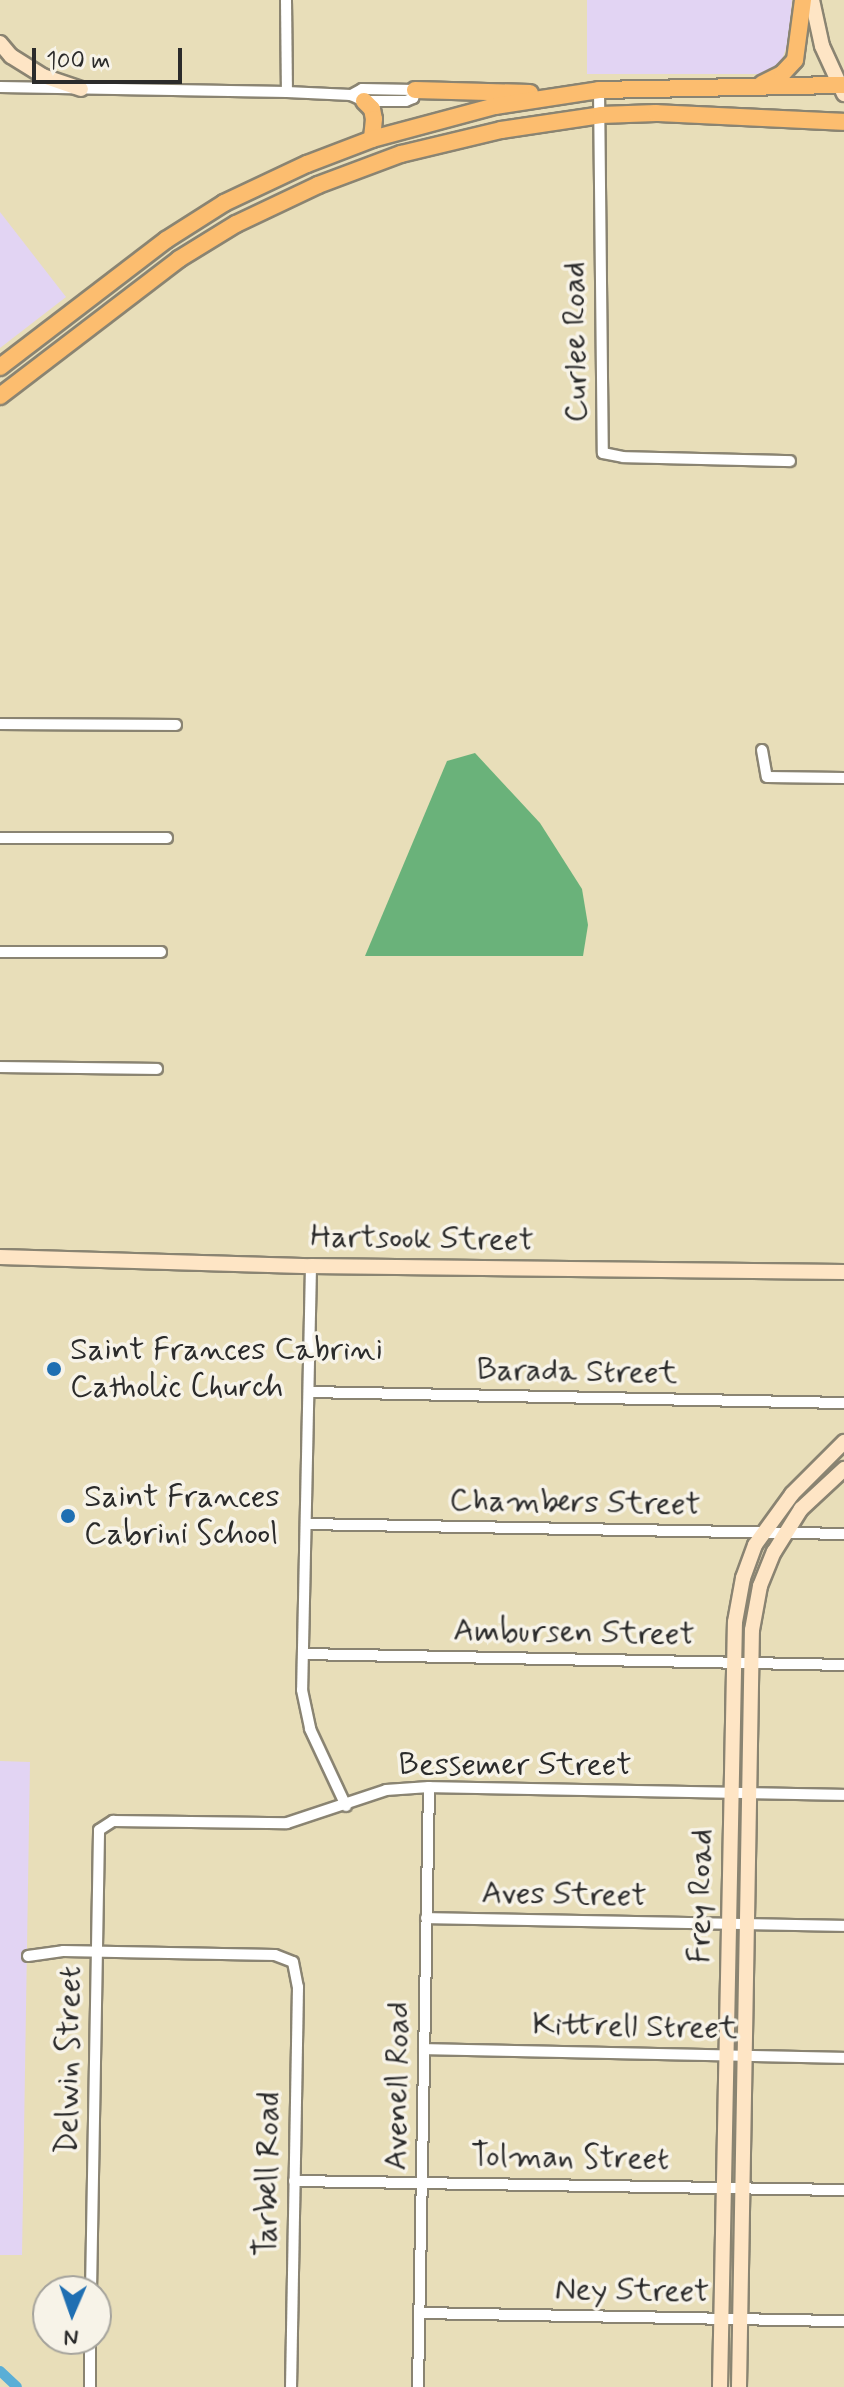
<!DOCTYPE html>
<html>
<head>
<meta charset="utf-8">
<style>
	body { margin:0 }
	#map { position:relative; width:844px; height:2387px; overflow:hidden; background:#e8deb9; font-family:Mynerve,sans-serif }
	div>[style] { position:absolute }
	.built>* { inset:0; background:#e2d4f3 }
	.forest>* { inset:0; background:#6ab27a }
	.canal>* { height:10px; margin:-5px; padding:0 5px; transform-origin:5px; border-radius:5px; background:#5aaed6 }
	.roads { filter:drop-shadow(2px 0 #8a8472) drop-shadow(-2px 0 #8a8472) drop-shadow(0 2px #8a8472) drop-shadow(0 -2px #8a8472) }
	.street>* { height:10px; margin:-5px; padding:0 5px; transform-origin:5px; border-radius:5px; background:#fff }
	.secondary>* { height:14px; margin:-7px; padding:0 7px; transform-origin:7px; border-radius:7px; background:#fee5c5 }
	.primary>* { height:16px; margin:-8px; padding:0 8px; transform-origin:8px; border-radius:8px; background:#fcbd6f }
	.dots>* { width:22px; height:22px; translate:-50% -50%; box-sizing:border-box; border:4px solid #f7f3e8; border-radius:50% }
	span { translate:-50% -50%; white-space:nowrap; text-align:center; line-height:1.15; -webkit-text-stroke:7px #f7f3e8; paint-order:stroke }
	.street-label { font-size:32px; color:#2b2b2b }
	.poi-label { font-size:32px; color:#2b2b2b }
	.left { translate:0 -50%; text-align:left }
	.north { position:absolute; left:32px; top:2275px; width:80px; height:80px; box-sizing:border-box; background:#f7f3e8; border:2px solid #a5a39c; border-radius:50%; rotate:182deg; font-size:22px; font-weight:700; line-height:32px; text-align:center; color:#2b2b2b }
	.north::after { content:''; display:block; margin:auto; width:28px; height:36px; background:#1f6fb2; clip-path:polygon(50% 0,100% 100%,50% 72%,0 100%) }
	.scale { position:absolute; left:32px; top:48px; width:150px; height:36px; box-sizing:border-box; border:4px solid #2b2b2b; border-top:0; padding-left:10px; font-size:24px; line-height:28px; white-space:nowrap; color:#2b2b2b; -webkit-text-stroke:6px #f7f3e8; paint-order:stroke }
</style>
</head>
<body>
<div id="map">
	<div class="built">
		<i style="clip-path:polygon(587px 0,792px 0,788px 42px,782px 60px,772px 70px,761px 74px,587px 74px)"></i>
		<i style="clip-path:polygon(0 212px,66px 297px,0 348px)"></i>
		<i style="clip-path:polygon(0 1761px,30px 1762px,22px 2255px,0 2255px)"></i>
	</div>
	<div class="forest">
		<i style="clip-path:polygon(475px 753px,540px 823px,582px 889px,588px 925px,583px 956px,365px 956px,447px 761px)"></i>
	</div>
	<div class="canal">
		<i style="left:0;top:2371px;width:23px;rotate:43deg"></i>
	</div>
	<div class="roads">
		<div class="street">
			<i style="left:286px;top:0;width:92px;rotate:89.4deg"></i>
			<i style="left:0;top:87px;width:287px;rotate:1deg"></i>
			<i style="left:287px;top:92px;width:64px;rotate:2.7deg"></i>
			<i style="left:351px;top:95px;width:14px;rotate:25deg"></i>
			<i style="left:364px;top:101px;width:42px"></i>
			<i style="left:406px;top:101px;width:8px;rotate:-23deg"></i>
			<i style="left:413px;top:98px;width:8px;rotate:-76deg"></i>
			<i style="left:415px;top:90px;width:53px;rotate:-178.9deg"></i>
			<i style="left:362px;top:89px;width:13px;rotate:151deg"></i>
			<i style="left:599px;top:90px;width:363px;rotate:89.4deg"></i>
			<i style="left:603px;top:453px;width:20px;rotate:11deg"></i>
			<i style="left:623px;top:457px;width:167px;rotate:1.4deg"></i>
			<i style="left:0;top:724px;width:176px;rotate:0.3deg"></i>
			<i style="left:762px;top:750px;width:27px;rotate:80deg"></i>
			<i style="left:767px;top:777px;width:77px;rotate:0.7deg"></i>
			<i style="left:0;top:838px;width:167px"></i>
			<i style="left:0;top:952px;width:161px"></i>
			<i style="left:0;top:1067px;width:157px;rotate:0.7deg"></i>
			<i style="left:311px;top:1266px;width:424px;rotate:91.2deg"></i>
			<i style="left:302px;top:1690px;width:40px;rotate:78deg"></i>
			<i style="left:310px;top:1729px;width:85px;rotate:64.9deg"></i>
			<i style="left:309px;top:1392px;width:535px;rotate:1.18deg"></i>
			<i style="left:306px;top:1524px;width:538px;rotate:1.06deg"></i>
			<i style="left:303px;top:1654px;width:541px;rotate:1.16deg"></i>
			<i style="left:426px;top:1918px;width:418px;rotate:1.1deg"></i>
			<i style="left:28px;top:1956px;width:35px;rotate:-8deg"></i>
			<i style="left:63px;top:1951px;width:212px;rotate:1.1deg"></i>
			<i style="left:275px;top:1955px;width:19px;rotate:21deg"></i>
			<i style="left:293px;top:1962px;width:25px;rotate:79deg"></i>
			<i style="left:298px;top:1987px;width:400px;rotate:91deg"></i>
			<i style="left:424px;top:2049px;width:420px;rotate:1.2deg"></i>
			<i style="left:294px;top:2181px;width:550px;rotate:0.94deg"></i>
			<i style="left:91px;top:2291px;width:461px;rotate:-89deg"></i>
			<i style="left:99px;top:1830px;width:17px;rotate:-33deg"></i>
			<i style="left:113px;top:1821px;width:174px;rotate:0.7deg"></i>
			<i style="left:287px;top:1823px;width:104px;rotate:-18.4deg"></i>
			<i style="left:386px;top:1790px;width:43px;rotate:-4deg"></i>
			<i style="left:429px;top:1787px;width:415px;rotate:1.1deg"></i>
			<i style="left:420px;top:2313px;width:424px;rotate:1.1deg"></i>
			<i style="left:90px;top:2387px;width:48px;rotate:-90deg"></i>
			<i style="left:418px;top:2387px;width:600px;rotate:-88.95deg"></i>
		</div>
		<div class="secondary">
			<i style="left:812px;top:0;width:47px;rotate:77.7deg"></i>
			<i style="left:822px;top:46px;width:53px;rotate:65.4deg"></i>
			<i style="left:0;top:43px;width:17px;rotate:50deg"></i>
			<i style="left:11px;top:56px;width:38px;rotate:32deg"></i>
			<i style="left:43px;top:76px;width:40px;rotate:18.9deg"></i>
			<i style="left:0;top:1257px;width:311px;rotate:1.7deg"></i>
			<i style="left:311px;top:1266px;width:533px;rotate:0.64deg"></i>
			<i style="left:720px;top:2387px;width:765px;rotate:-88.88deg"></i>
			<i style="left:735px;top:1622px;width:45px;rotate:-79.7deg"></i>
			<i style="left:743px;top:1578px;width:35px;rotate:-70deg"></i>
			<i style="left:755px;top:1545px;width:63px;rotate:-54deg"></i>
			<i style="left:792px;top:1494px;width:74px;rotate:-45deg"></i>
			<i style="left:739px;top:2387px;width:757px;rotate:-89.02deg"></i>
			<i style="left:752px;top:1630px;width:45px;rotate:-79.7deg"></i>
			<i style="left:760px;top:1586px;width:37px;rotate:-68deg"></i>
			<i style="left:774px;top:1552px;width:51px;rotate:-57.9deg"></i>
			<i style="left:801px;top:1509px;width:59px;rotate:-42.9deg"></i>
		</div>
		<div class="primary">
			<i style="left:762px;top:84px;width:22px;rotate:-27deg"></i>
			<i style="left:782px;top:74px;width:19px;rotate:-47deg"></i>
			<i style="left:795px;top:60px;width:61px;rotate:-82.4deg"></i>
			<i style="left:415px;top:90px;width:115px;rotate:1.5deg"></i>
			<i style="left:364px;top:101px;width:11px;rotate:45deg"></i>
			<i style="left:372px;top:109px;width:10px;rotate:79deg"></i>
			<i style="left:374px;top:119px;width:20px;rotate:96deg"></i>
			<i style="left:0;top:367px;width:209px;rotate:-37.4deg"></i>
			<i style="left:166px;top:240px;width:69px;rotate:-32.5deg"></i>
			<i style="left:224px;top:203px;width:92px;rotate:-25.2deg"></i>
			<i style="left:307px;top:164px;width:70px;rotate:-21deg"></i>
			<i style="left:372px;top:139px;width:127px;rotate:-15deg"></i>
			<i style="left:495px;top:106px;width:105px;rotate:-8.7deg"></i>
			<i style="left:599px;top:90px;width:245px;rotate:-1.2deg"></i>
			<i style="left:0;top:396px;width:225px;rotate:-37.4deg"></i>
			<i style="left:179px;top:259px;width:67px;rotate:-31.6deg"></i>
			<i style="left:236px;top:224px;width:91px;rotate:-25.4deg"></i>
			<i style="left:318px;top:185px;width:89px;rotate:-20.5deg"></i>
			<i style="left:401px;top:154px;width:103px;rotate:-13.5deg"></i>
			<i style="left:501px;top:130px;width:101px;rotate:-8.5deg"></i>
			<i style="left:601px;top:115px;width:55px;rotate:-2.1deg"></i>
			<i style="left:656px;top:113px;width:188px;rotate:2.7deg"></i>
		</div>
	</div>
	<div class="dots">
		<i style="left:54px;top:1369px;background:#1f6fb2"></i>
		<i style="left:68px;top:1516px;background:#1f6fb2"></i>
	</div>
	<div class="street-label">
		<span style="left:576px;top:342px;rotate:-91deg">Curlee Road</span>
		<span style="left:422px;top:1239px;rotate:1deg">Hartsook Street</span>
		<span style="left:577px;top:1372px;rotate:1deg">Barada Street</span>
		<span style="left:575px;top:1503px;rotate:1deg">Chambers Street</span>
		<span style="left:574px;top:1633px;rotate:1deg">Ambursen Street</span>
		<span style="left:515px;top:1765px">Bessemer Street</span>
		<span style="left:564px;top:1895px;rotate:1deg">Aves Street</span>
		<span style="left:701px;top:1896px;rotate:-89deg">Frey Road</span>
		<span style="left:635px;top:2027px;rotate:1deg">Kittrell Street</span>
		<span style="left:69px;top:2060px;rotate:-89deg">Delwin Street</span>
		<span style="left:398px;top:2086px;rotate:-89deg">Avenell Road</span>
		<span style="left:570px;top:2158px;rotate:1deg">Tolman Street</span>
		<span style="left:268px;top:2174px;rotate:-89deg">Tarbell Road</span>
		<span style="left:632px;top:2291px;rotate:1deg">Ney Street</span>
	</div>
	<div class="poi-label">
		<span class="left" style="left:70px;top:1369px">Saint Frances Cabrini<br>Catholic Church</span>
		<span class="left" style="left:84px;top:1516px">Saint Frances<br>Cabrini School</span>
	</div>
	<div class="north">N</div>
	<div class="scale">100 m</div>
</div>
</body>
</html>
